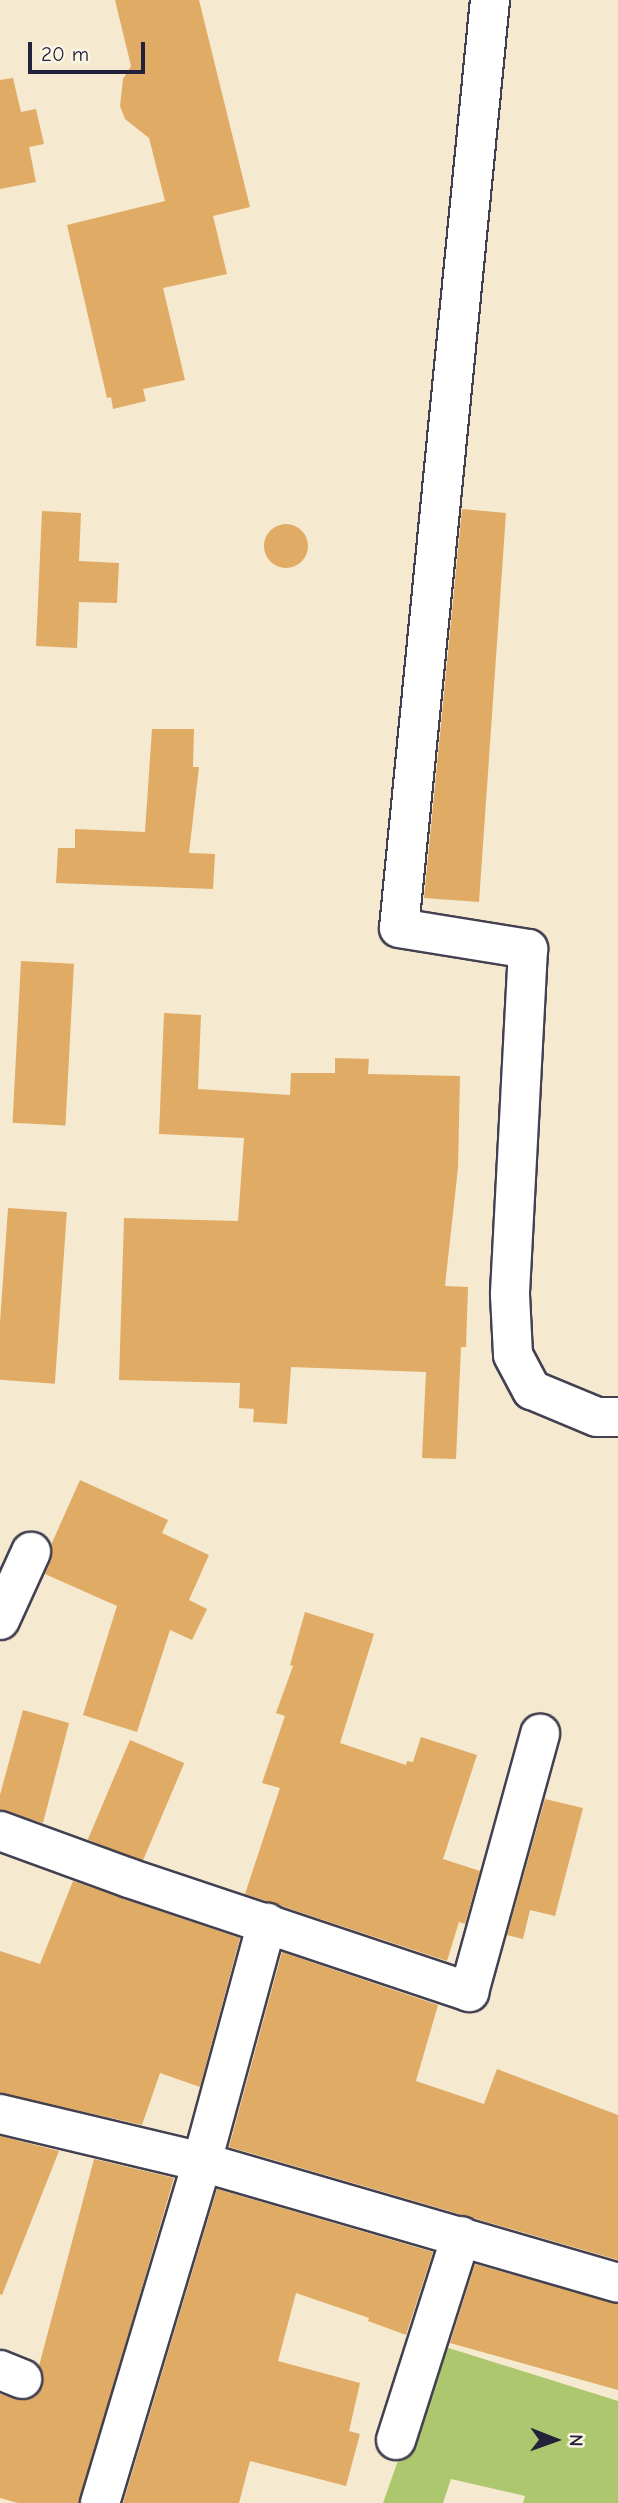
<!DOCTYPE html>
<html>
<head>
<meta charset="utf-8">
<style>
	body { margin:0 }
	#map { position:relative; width:618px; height:2503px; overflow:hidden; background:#f5e9d0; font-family:"Comic Neue",sans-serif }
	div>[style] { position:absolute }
	.green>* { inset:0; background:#acc76d }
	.building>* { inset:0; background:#e0ac65; transform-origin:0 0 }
	.round { border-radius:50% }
	.roads { filter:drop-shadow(2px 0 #424051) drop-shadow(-2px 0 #424051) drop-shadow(0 2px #424051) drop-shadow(0 -2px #424051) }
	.street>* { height:38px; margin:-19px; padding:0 19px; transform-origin:19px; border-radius:19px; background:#fff }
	span { translate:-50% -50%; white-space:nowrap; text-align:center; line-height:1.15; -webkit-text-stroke:6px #fcf5e5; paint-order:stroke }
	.north { position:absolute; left:520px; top:2405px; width:70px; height:70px; -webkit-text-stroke:5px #fcf5e5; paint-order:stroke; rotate:91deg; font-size:19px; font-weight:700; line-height:28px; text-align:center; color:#22223b }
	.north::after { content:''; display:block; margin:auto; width:24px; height:32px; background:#22223b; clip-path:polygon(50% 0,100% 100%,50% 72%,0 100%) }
	.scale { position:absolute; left:28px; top:42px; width:117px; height:32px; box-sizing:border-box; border:4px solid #22223b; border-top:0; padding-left:9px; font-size:21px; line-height:24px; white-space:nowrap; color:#22223b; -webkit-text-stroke:5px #fcf5e5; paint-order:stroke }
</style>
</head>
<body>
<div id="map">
	<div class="green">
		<i style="clip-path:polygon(439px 2345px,618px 2401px,618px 2503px,523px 2503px,525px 2496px,451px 2479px,443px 2503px,383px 2503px)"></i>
	</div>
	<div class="building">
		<i style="clip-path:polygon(115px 0,199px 0,250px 207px,213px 216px,227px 274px,163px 288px,185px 380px,143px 389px,146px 401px,113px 409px,111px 397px,107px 398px,67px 225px,165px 201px,149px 138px,125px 119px,120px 106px,123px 79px,131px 66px)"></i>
		<i style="clip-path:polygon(13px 78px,21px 112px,36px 109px,44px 144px,29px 147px,36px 182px,0 189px,0 80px)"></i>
		<i style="clip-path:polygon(462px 509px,506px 513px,479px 902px,424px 898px)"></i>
		<i style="clip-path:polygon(42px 511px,81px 513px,79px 561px,119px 563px,117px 603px,79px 602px,77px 648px,36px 646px)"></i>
		<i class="round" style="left:264px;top:524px;width:44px;height:44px"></i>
		<i style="clip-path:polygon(152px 729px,194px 729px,193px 767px,199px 767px,189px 853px,215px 854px,213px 889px,56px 883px,58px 848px,75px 848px,75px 829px,145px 832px)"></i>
		<i style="left:21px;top:961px;width:53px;height:162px;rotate:3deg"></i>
		<i style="clip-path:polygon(164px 1013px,201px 1015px,198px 1089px,290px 1095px,291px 1073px,335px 1073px,335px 1058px,369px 1059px,368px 1074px,460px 1076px,458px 1168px,445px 1286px,468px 1287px,466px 1347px,461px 1347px,456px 1459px,422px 1458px,426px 1372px,291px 1367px,287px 1424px,253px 1422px,254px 1409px,239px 1408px,240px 1383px,119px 1380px,124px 1218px,238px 1221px,244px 1138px,159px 1134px)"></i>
		<i style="left:8px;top:1208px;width:59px;height:172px;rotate:4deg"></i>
		<i style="clip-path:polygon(80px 1480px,168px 1520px,162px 1533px,209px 1555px,189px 1600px,207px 1609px,192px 1640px,170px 1630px,137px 1732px,83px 1715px,117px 1606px,45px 1574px,51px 1560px,51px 1545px)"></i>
		<i style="clip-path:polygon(305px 1612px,374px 1634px,340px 1743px,406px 1765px,407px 1761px,413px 1762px,421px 1737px,477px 1755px,443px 1859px,480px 1871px,465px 1924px,459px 1922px,447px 1961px,245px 1894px,280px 1788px,262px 1783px,285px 1716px,276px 1713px,293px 1666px,290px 1665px)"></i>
		<i style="clip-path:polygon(23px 1710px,69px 1723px,43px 1823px,0 1810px,0 1795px)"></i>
		<i style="left:130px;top:1740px;width:59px;height:108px;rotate:23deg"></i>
		<i style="clip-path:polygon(545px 1799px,583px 1808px,555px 1916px,530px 1910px,523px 1939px,507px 1935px)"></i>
		<i style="clip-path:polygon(73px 1881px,240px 1938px,200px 2087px,160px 2073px,142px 2125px,0 2093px,0 1951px,40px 1964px)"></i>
		<i style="clip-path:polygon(282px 1952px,438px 2005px,416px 2081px,484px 2104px,497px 2069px,618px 2115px,618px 2260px,229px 2147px)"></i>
		<i style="clip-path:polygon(0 2136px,59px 2151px,2px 2295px,0 2294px)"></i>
		<i style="clip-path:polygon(94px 2159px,174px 2178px,79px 2503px,18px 2503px,0 2498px,0 2394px,26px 2400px,36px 2396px,42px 2387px,43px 2375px,39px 2366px)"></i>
		<i style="clip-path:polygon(217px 2189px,433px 2252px,406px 2335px,368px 2321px,369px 2318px,296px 2293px,278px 2361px,360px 2383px,349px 2431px,360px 2434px,346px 2486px,250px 2461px,239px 2503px,123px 2503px)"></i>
		<i style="clip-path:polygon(475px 2264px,618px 2304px,618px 2390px,450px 2343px)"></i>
	</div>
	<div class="roads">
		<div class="street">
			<i style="left:490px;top:0;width:932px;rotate:95.6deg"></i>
			<i style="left:399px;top:928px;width:131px;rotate:9.2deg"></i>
			<i style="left:528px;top:949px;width:346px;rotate:93deg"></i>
			<i style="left:510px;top:1295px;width:60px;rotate:87.1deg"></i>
			<i style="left:513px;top:1355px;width:40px;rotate:62deg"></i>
			<i style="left:532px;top:1390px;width:70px;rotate:22.6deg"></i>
			<i style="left:597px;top:1417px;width:21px"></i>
			<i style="left:0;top:1620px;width:75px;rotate:-65.5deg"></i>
			<i style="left:0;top:1831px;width:137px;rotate:20deg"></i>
			<i style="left:129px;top:1878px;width:359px;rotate:18.5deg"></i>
			<i style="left:469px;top:1992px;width:268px;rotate:-74.6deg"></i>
			<i style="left:0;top:2114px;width:208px;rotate:13.4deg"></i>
			<i style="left:202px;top:2162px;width:433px;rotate:16.2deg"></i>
			<i style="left:0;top:2370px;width:24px;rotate:22deg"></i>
			<i style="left:396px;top:2440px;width:214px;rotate:-72.3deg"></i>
			<i style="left:100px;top:2503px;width:356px;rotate:-73.3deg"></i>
			<i style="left:202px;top:2162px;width:248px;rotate:-74.8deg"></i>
		</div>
	</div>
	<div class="north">N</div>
	<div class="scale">20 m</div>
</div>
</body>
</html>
